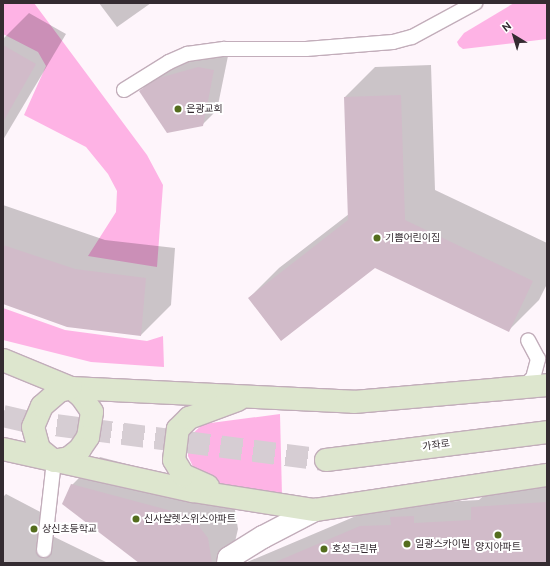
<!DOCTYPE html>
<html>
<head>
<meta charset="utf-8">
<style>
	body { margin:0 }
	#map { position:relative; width:550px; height:566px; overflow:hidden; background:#fef5fb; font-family:Ubuntu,"Noto Sans KR",sans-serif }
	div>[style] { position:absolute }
	.green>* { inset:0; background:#feb3e5 }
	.shadow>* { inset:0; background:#0003 }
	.building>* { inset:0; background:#d1bbc9 }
	.secondary-tunnel>* { height:22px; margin-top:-11px; transform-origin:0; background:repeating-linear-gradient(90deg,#d6cdd3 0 22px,transparent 0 33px) }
	.roads { filter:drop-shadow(1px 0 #c2adba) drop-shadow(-1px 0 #c2adba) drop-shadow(0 1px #c2adba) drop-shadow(0 -1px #c2adba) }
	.lane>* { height:14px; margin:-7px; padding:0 7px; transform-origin:7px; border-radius:7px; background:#fff }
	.street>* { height:22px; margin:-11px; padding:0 11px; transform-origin:11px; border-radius:11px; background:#fff }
	.secondary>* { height:22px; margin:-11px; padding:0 11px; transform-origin:11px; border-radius:11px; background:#dde6ce }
	.dots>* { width:11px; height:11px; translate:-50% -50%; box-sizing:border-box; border:2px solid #fff; border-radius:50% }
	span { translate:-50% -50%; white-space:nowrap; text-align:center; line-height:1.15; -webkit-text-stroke:4px #fff; paint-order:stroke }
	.poi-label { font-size:10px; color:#342b31 }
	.left { translate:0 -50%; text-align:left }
	.street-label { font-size:10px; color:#342b31 }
	.frame { position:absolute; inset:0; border:4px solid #342b31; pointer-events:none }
	.north { position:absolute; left:494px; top:16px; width:40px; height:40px; -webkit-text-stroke:3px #fff; paint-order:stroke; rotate:322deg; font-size:11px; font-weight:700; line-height:16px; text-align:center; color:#342b31 }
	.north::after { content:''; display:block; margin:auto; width:14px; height:18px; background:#342b31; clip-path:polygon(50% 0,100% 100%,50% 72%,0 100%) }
</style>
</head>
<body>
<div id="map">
	<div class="green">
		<i style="clip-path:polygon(3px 3px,34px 3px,147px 155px,163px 185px,157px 267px,88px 256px,116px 212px,117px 191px,108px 174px,86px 147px,24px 115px,46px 66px,38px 52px,3px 34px)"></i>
		<i style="clip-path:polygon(514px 3px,547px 3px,547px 39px,463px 49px,459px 46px,457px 42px,464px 33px)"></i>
		<i style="clip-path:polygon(3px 308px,65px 330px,147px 341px,163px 336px,164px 367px,91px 362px,3px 340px)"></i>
		<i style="clip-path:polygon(280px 414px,282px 496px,229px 488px,195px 471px,188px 456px,188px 438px,203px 424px)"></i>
	</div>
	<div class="shadow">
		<i style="clip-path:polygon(99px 3px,151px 3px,117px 27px)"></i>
		<i style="clip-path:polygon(29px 13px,66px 34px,3px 140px,3px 39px)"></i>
		<i style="clip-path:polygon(213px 53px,228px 56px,217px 110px,202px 125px,140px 91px,155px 77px,191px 58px)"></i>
		<i style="clip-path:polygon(431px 65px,435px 190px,547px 243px,547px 284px,539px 300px,509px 330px,375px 267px,249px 298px,279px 268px,349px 214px,345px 97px,375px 67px)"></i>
		<i style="clip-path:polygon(3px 205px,105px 240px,175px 248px,171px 305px,141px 335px,3px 303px)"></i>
		<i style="clip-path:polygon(100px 457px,211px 486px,225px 497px,235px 510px,238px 529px,230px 563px,140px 563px,72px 485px)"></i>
		<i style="clip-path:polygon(547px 483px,547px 563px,245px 563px,382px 505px,479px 500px,493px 486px)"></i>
		<i style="clip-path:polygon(6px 494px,48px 516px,40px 530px,108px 563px,3px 563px,3px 497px)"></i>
	</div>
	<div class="building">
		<i style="clip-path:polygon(3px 45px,36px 64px,3px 122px)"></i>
		<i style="clip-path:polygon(198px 67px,214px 70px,203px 126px,167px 133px,139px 91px,159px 78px)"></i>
		<i style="clip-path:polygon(401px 95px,405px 220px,533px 281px,509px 332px,375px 268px,281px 341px,248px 298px,348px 220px,344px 97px)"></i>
		<i style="clip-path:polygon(3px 245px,75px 269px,146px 278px,141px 336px,67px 327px,3px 304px)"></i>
		<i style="clip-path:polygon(71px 484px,183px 514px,198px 525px,208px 538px,212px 563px,139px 563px,62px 504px)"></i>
		<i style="clip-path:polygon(547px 502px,547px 563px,273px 563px,360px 526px,391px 525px,390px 517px,414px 516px,414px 523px,471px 520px,471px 507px)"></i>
	</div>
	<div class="secondary-tunnel">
		<i style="left:3px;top:416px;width:22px;rotate:13deg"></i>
		<i style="left:24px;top:421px;width:305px;rotate:7.4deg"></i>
	</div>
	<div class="roads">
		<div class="lane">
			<i style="left:124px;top:90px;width:53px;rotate:-31.9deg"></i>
			<i style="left:169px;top:62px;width:20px;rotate:-24deg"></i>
			<i style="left:187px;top:54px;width:37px;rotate:-8deg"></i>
			<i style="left:224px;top:49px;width:82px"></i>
			<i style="left:306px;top:49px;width:87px;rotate:-4.6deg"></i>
			<i style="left:393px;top:42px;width:20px;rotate:-15deg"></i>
			<i style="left:412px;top:37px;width:72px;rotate:-28.4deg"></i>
			<i style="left:523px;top:387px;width:13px;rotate:-42deg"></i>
			<i style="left:533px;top:378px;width:20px;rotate:-75deg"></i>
			<i style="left:538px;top:359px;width:21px;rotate:-118deg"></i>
			<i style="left:44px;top:550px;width:90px;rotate:-83.6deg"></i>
		</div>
		<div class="street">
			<i style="left:228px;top:563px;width:5px;rotate:-79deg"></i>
			<i style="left:229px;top:558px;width:40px;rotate:-32deg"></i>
			<i style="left:263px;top:537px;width:59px;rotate:-27.4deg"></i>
		</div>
		<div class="secondary">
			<i style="left:3px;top:360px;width:74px;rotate:22.4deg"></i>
			<i style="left:71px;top:388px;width:283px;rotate:2.8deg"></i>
			<i style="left:354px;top:402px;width:194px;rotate:-5deg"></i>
			<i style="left:71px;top:388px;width:13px;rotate:39deg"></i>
			<i style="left:81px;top:396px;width:19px;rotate:55deg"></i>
			<i style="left:92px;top:412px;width:25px;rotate:99deg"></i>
			<i style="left:88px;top:437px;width:14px;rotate:124deg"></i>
			<i style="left:80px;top:449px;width:14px;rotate:141deg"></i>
			<i style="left:69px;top:458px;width:15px;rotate:169deg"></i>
			<i style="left:54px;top:461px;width:19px;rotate:-141deg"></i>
			<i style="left:39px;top:449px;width:23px;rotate:-105deg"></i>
			<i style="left:33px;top:427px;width:23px;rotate:-67deg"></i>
			<i style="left:42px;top:406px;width:23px;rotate:-41deg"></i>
			<i style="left:59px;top:391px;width:12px;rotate:-14deg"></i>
			<i style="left:3px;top:449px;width:195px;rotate:12.5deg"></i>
			<i style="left:193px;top:491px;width:123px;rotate:8.9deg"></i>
			<i style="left:315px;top:510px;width:235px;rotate:-8.6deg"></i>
			<i style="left:326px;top:460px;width:223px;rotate:-7.2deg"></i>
			<i style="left:208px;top:486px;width:27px;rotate:-156deg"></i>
			<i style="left:183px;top:475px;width:17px;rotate:-121deg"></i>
			<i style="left:174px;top:460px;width:31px;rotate:-83deg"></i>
			<i style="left:178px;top:429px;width:16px;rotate:-45deg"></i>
			<i style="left:189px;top:418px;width:52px;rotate:-20.2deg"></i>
		</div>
	</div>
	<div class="dots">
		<i style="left:178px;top:109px;background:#546d1e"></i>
		<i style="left:377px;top:238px;background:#546d1e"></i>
		<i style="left:136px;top:519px;background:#546d1e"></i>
		<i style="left:34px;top:529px;background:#546d1e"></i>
		<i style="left:498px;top:535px;background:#546d1e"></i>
		<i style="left:407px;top:544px;background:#546d1e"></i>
		<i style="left:324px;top:549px;background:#546d1e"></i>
	</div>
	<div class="poi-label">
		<span class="left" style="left:186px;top:109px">은광교회</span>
		<span class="left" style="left:385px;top:238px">기쁨어린이집</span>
		<span class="left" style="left:144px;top:519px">신사샬렛스위스아파트</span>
		<span class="left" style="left:42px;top:529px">상신초등학교</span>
		<span class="left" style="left:415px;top:544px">일광스카이빌</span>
		<span style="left:498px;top:547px">양지아파트</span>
		<span class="left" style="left:332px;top:549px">호성그린뷰</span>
	</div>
	<div class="street-label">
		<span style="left:436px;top:445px;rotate:-8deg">가좌로</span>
	</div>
	<div class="frame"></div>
	<div class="north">N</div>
</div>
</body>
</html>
